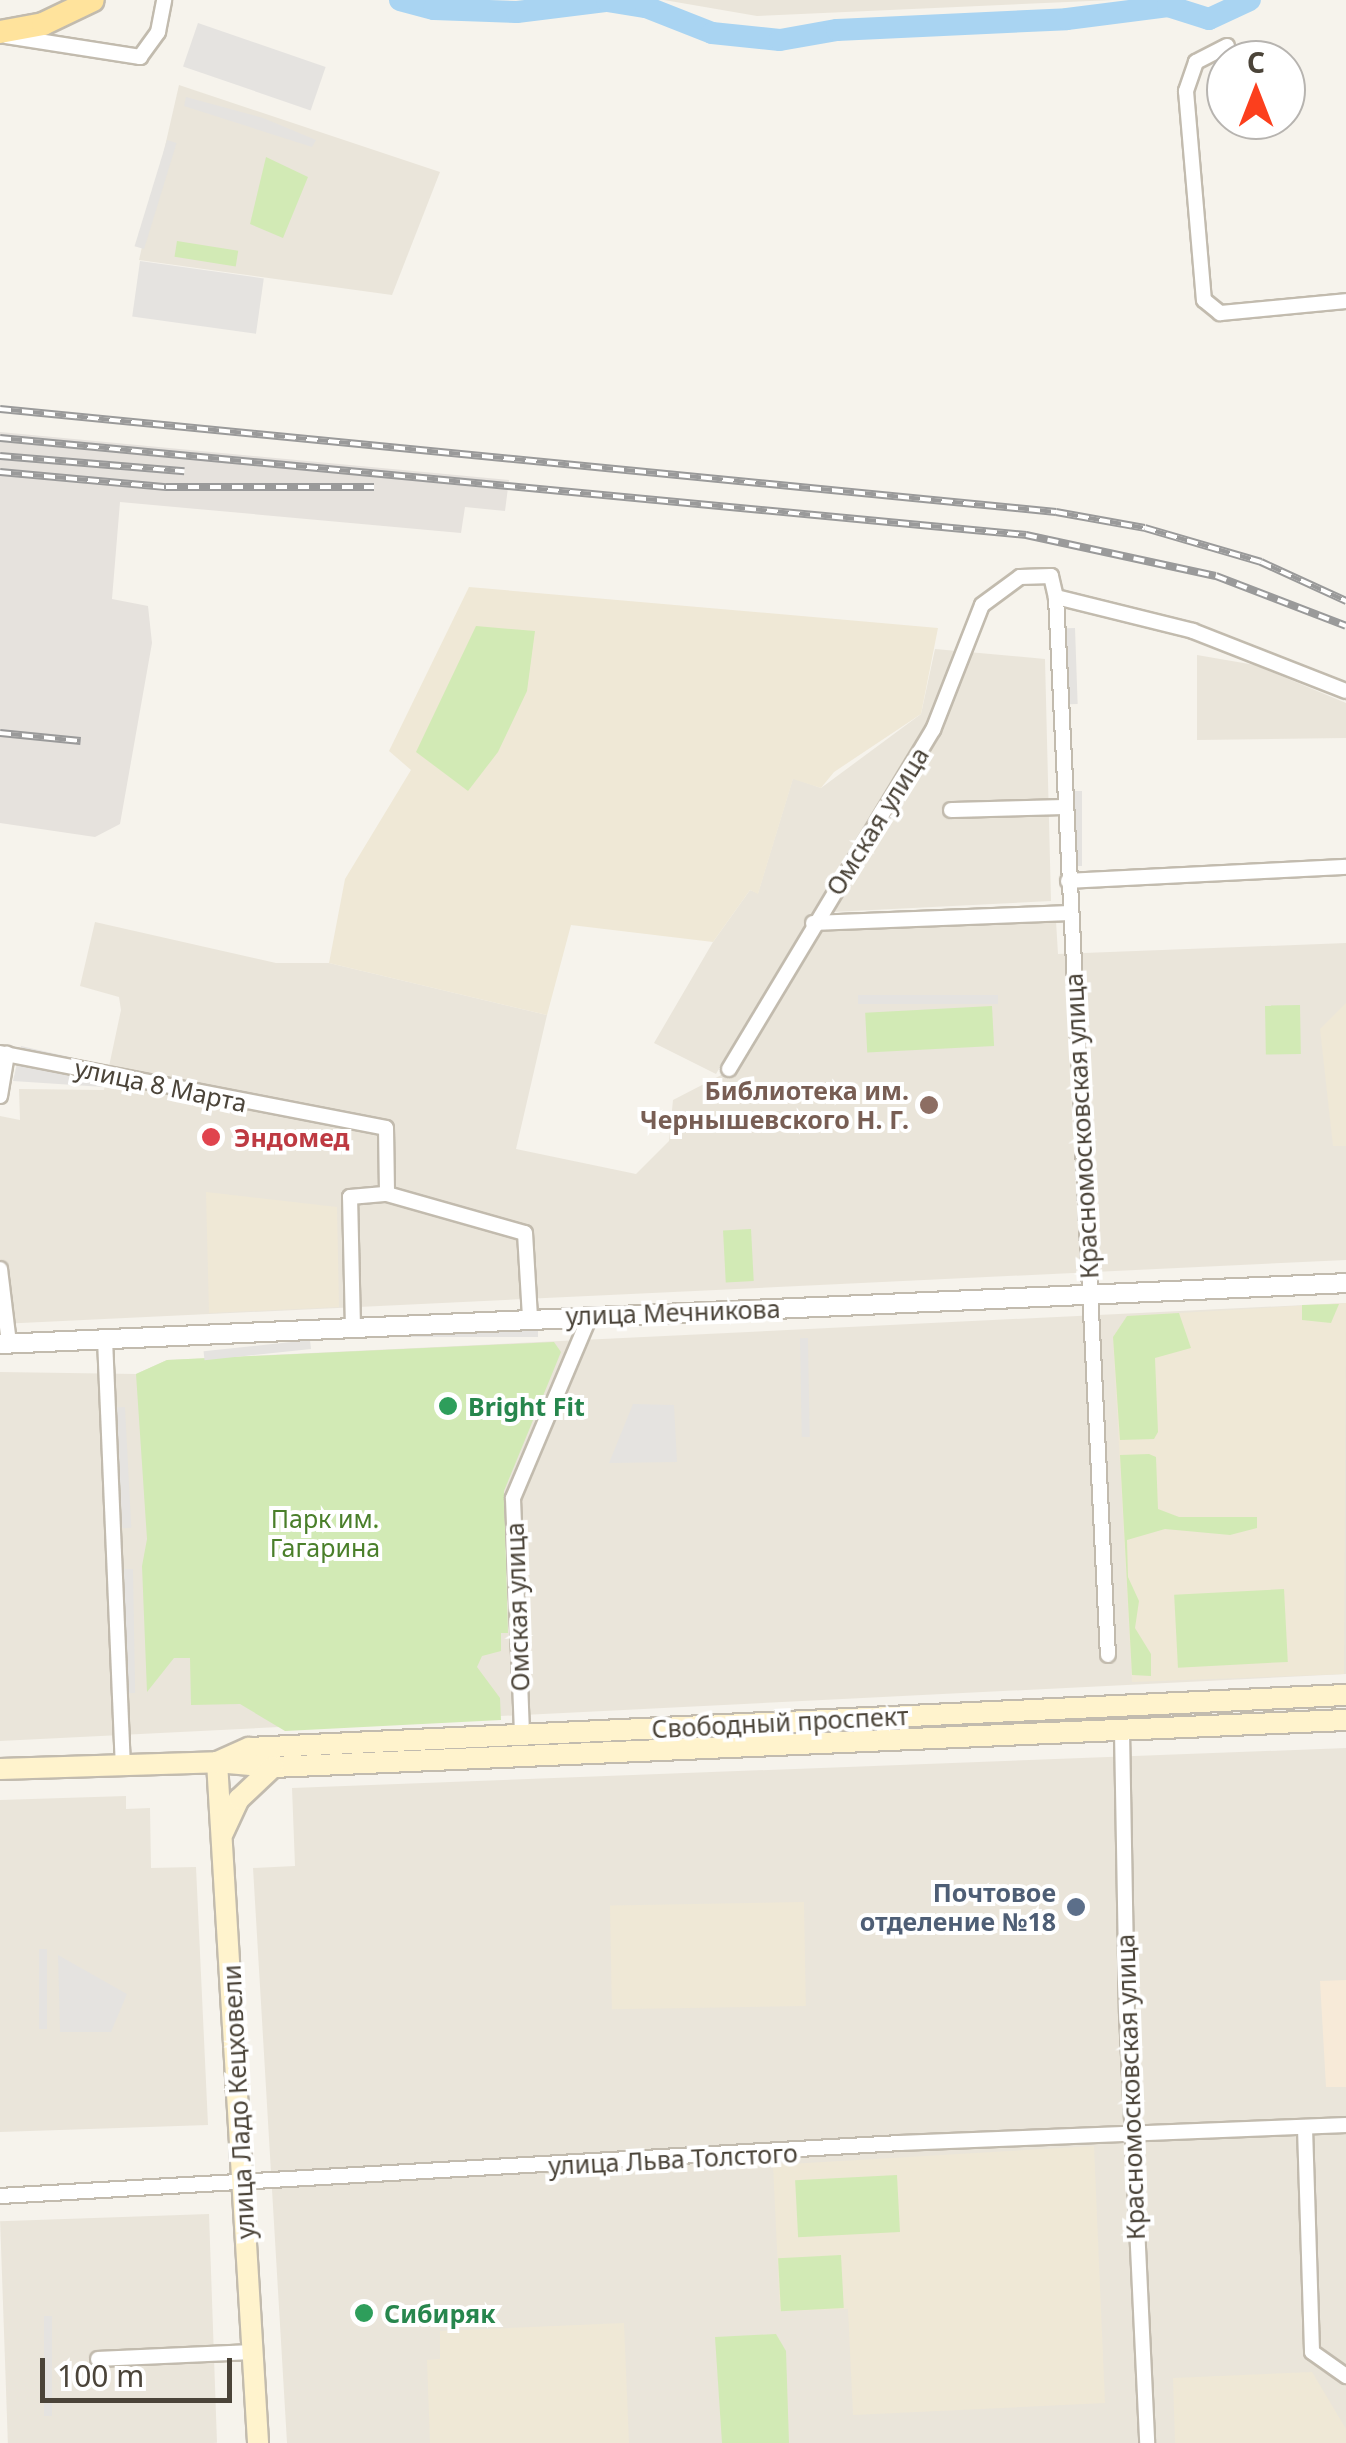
<!DOCTYPE html>
<html>
<head>
<meta charset="utf-8">
<style>
	body { margin:0 }
	#map { position:relative; width:1346px; height:2443px; overflow:hidden; background:#f6f3ec; font-family:"Noto Sans",sans-serif }
	div>[style] { position:absolute }
	.residential>* { inset:0; background:#eae5da; transform-origin:0 0 }
	.commercial>* { inset:0; background:#f7ead8 }
	.industrial>* { inset:0; background:#e6e2dd }
	.education>* { inset:0; background:#efe8d6; transform-origin:0 0 }
	.green>* { inset:0; background:#d2eab5; transform-origin:0 0 }
	.parking>* { inset:0; background:#e5e3e0; transform-origin:0 0 }
	.river>* { height:22px; margin:-11px; padding:0 11px; transform-origin:11px; border-radius:11px; background:#a9d4f2 }
	.roads { filter:drop-shadow(2px 0 #c2bbae) drop-shadow(-2px 0 #c2bbae) drop-shadow(0 2px #c2bbae) drop-shadow(0 -2px #c2bbae) }
	.minor>* { height:14px; margin:-7px; padding:0 7px; transform-origin:7px; border-radius:7px; background:#fff }
	.tertiary>* { height:18px; margin:-9px; padding:0 9px; transform-origin:9px; border-radius:9px; background:#fff }
	.secondary>* { height:20px; margin:-10px; padding:0 10px; transform-origin:10px; border-radius:10px; background:#fff3cd }
	.primary>* { height:22px; margin:-11px; padding:0 11px; transform-origin:11px; border-radius:11px; background:#ffe39c }
	.rail>* { height:8px; margin-top:-4px; transform-origin:0; background:repeating-linear-gradient(90deg,#fff 0 11px,#9a9a9a 0 22px); box-sizing:border-box; border-block:2px solid #9a9a9a }
	.dots>* { width:28px; height:28px; translate:-50% -50%; box-sizing:border-box; border:5px solid #fff; border-radius:50% }
	span { translate:-50% -50%; white-space:nowrap; text-align:center; line-height:1.15; -webkit-text-stroke:8px #fff; paint-order:stroke }
	.street-label { font-size:25px; color:#4b4439 }
	.education-label { font-size:25px; color:#785e54; font-weight:700 }
	.right { translate:-100% -50%; text-align:right }
	.health-label { font-size:25px; color:#be3a42; font-weight:700 }
	.left { translate:0 -50%; text-align:left }
	.leisure-label { font-size:25px; color:#27864d; font-weight:700 }
	.park-label { font-size:25px; color:#4a7f2a }
	.service-label { font-size:25px; color:#4e5e75; font-weight:700 }
	.north { position:absolute; left:1206px; top:40px; width:100px; height:100px; box-sizing:border-box; background:#fff; border:2px solid #b7b4b0; border-radius:50%; rotate:0deg; font-size:28px; font-weight:700; line-height:40px; text-align:center; color:#4b4439 }
	.north::after { content:''; display:block; margin:auto; width:35px; height:45px; background:#fc3f1d; clip-path:polygon(50% 0,100% 100%,50% 72%,0 100%) }
	.scale { position:absolute; left:40px; top:2358px; width:192px; height:45px; box-sizing:border-box; border:5px solid #4b4439; border-top:0; padding-left:12px; font-size:30px; line-height:35px; white-space:nowrap; color:#4b4439; -webkit-text-stroke:8px #fff; paint-order:stroke }
</style>
</head>
<body>
<div id="map">
	<div class="residential">
		<i style="clip-path:polygon(664px 0,1113px 0,757px 16px)"></i>
		<i style="clip-path:polygon(179px 85px,440px 172px,392px 295px,139px 260px)"></i>
		<i style="clip-path:polygon(935px 649px,1045px 659px,1051px 901px,812px 913px,716px 1074px,654px 1043px,713px 942px,750px 890px,758px 893px,793px 778px,821px 788px,921px 714px)"></i>
		<i style="clip-path:polygon(1197px 655px,1255px 665px,1346px 703px,1346px 738px,1197px 740px)"></i>
		<i style="clip-path:polygon(1056px 921px,1058px 954px,1346px 943px,1346px 1260px,0 1324px,0 1116px,20px 1120px,19px 1089px,104px 1090px,121px 1010px,119px 997px,80px 986px,95px 922px,276px 963px,329px 963px,547px 1015px,516px 1149px,636px 1174px,669px 1141px,673px 1100px,731px 1070px,817px 932px)"></i>
		<i style="clip-path:polygon(1346px 1303px,1346px 1674px,0 1741px,0 1372px,136px 1374px,167px 1360px)"></i>
		<i style="clip-path:polygon(1346px 1748px,1346px 2443px,287px 2443px,253px 1868px,295px 1866px,292px 1788px)"></i>
		<i style="clip-path:polygon(126px 1796px,126px 1809px,150px 1808px,151px 1868px,196px 1867px,208px 2125px,0 2132px,0 1800px)"></i>
		<i style="left:209px;top:2214px;width:229px;height:209px;rotate:88deg"></i>
	</div>
	<div class="commercial">
		<i style="clip-path:polygon(1346px 1980px,1346px 2087px,1326px 2087px,1320px 1981px)"></i>
	</div>
	<div class="industrial">
		<i style="clip-path:polygon(0 432px,509px 480px,505px 511px,465px 507px,461px 533px,120px 502px,112px 599px,148px 606px,152px 643px,120px 824px,95px 837px,0 823px)"></i>
	</div>
	<div class="education">
		<i style="clip-path:polygon(469px 587px,938px 628px,921px 714px,834px 772px,821px 788px,793px 779px,758px 894px,750px 890px,713px 942px,571px 925px,547px 1015px,329px 963px,345px 879px,411px 770px,389px 751px)"></i>
		<i style="clip-path:polygon(1346px 1003px,1346px 1146px,1333px 1146px,1320px 1029px)"></i>
		<i style="clip-path:polygon(206px 1192px,337px 1207px,339px 1307px,209px 1313px)"></i>
		<i style="clip-path:polygon(1346px 1303px,1344px 1674px,1132px 1682px,1113px 1337px,1127px 1316px)"></i>
		<i style="left:804px;top:1902px;width:104px;height:194px;rotate:89deg"></i>
		<i style="clip-path:polygon(1094px 2146px,1105px 2403px,853px 2415px,848px 2309px,780px 2311px,773px 2165px)"></i>
		<i style="clip-path:polygon(624px 2323px,629px 2443px,430px 2443px,427px 2360px,440px 2359px,440px 2331px)"></i>
		<i style="clip-path:polygon(1312px 2372px,1346px 2429px,1346px 2443px,1175px 2443px,1173px 2378px)"></i>
	</div>
	<div class="green">
		<i style="clip-path:polygon(266px 157px,308px 177px,283px 238px,250px 224px)"></i>
		<i style="left:177px;top:241px;width:62px;height:16px;rotate:9deg"></i>
		<i style="clip-path:polygon(476px 626px,535px 631px,527px 691px,498px 752px,468px 791px,416px 752px)"></i>
		<i style="left:1300px;top:1005px;width:49px;height:35px;rotate:89deg"></i>
		<i style="left:992px;top:1006px;width:40px;height:127px;rotate:87deg"></i>
		<i style="left:751px;top:1229px;width:52px;height:28px;rotate:87deg"></i>
		<i style="clip-path:polygon(1339px 1304px,1331px 1323px,1302px 1320px,1302px 1305px)"></i>
		<i style="clip-path:polygon(1179px 1313px,1191px 1348px,1155px 1358px,1158px 1432px,1154px 1439px,1120px 1440px,1113px 1337px,1127px 1316px)"></i>
		<i style="clip-path:polygon(554px 1342px,561px 1352px,504px 1491px,508px 1633px,501px 1633px,501px 1651px,482px 1656px,477px 1667px,500px 1698px,501px 1720px,285px 1731px,240px 1704px,191px 1705px,190px 1658px,174px 1658px,147px 1692px,142px 1566px,147px 1539px,136px 1374px,167px 1360px)"></i>
		<i style="clip-path:polygon(1149px 1454px,1156px 1457px,1158px 1509px,1179px 1517px,1257px 1517px,1257px 1528px,1230px 1535px,1165px 1529px,1127px 1540px,1128px 1577px,1139px 1601px,1135px 1628px,1151px 1654px,1151px 1676px,1132px 1675px,1120px 1455px)"></i>
		<i style="left:1284px;top:1589px;width:73px;height:110px;rotate:87deg"></i>
		<i style="left:897px;top:2175px;width:57px;height:102px;rotate:87deg"></i>
		<i style="left:841px;top:2255px;width:53px;height:63px;rotate:87deg"></i>
		<i style="clip-path:polygon(776px 2334px,786px 2351px,789px 2443px,722px 2443px,715px 2337px)"></i>
	</div>
	<div class="parking">
		<i style="left:198px;top:23px;width:135px;height:46px;rotate:19deg"></i>
		<i style="clip-path:polygon(186px 97px,263px 118px,316px 140px,312px 147px,184px 106px)"></i>
		<i style="left:167px;top:140px;width:10px;height:111px;rotate:17deg"></i>
		<i style="left:140px;top:261px;width:125px;height:56px;rotate:8deg"></i>
		<i style="left:1075px;top:628px;width:76px;height:9px;rotate:88deg"></i>
		<i style="left:1074px;top:791px;width:8px;height:75px"></i>
		<i style="left:998px;top:995px;width:9px;height:140px;rotate:90deg"></i>
		<i style="clip-path:polygon(21px 1046px,109px 1066px,104px 1087px,13px 1081px)"></i>
		<i style="left:538px;top:1327px;width:10px;height:158px;rotate:90deg"></i>
		<i style="left:808px;top:1338px;width:99px;height:8px;rotate:89deg"></i>
		<i style="left:310px;top:1340px;width:9px;height:107px;rotate:84deg"></i>
		<i style="clip-path:polygon(633px 1404px,674px 1405px,677px 1462px,609px 1463px)"></i>
		<i style="left:125px;top:1407px;width:121px;height:9px;rotate:87deg"></i>
		<i style="left:133px;top:1569px;width:124px;height:9px;rotate:89deg"></i>
		<i style="left:39px;top:1949px;width:8px;height:80px"></i>
		<i style="clip-path:polygon(58px 1955px,127px 1994px,111px 2032px,60px 2032px)"></i>
		<i style="left:44px;top:2316px;width:8px;height:100px"></i>
	</div>
	<div class="river">
		<i style="left:400px;top:0;width:35px;rotate:15deg"></i>
		<i style="left:434px;top:9px;width:83px;rotate:2.1deg"></i>
		<i style="left:517px;top:12px;width:91px;rotate:-7deg"></i>
		<i style="left:607px;top:1px;width:39px;rotate:9deg"></i>
		<i style="left:646px;top:7px;width:71px;rotate:21.5deg"></i>
		<i style="left:712px;top:33px;width:68px;rotate:5.9deg"></i>
		<i style="left:780px;top:40px;width:58px;rotate:-10deg"></i>
		<i style="left:837px;top:30px;width:230px;rotate:-2.7deg"></i>
		<i style="left:1067px;top:19px;width:102px;rotate:-7.3deg"></i>
		<i style="left:1168px;top:6px;width:43px;rotate:17.6deg"></i>
		<i style="left:1209px;top:19px;width:45px;rotate:-24.9deg"></i>
	</div>
	<div class="roads">
		<div class="minor">
			<i style="left:6px;top:36px;width:136px;rotate:8.9deg"></i>
			<i style="left:140px;top:57px;width:31px;rotate:-54deg"></i>
			<i style="left:158px;top:32px;width:33px;rotate:-79deg"></i>
			<i style="left:1227px;top:46px;width:35px;rotate:153deg"></i>
			<i style="left:1196px;top:62px;width:31px;rotate:109deg"></i>
			<i style="left:1186px;top:91px;width:210px;rotate:85.1deg"></i>
			<i style="left:1204px;top:300px;width:21px;rotate:39deg"></i>
			<i style="left:1220px;top:313px;width:127px;rotate:-5.4deg"></i>
			<i style="left:1056px;top:597px;width:1059px;rotate:87.19deg"></i>
			<i style="left:951px;top:810px;width:115px;rotate:-1.5deg"></i>
			<i style="left:1068px;top:881px;width:278px;rotate:-2.9deg"></i>
			<i style="left:813px;top:923px;width:257px;rotate:-2.2deg"></i>
			<i style="left:0;top:1053px;width:393px;rotate:11deg"></i>
			<i style="left:386px;top:1128px;width:66px;rotate:89.1deg"></i>
			<i style="left:387px;top:1194px;width:143px;rotate:15.8deg"></i>
			<i style="left:525px;top:1233px;width:85px;rotate:86.6deg"></i>
			<i style="left:729px;top:1069px;width:396px;rotate:-59deg"></i>
			<i style="left:933px;top:730px;width:134px;rotate:-68.6deg"></i>
			<i style="left:982px;top:605px;width:47px;rotate:-36.4deg"></i>
			<i style="left:1020px;top:577px;width:31px;rotate:-2deg"></i>
			<i style="left:1051px;top:576px;width:22px;rotate:77deg"></i>
			<i style="left:1056px;top:597px;width:141px;rotate:13.9deg"></i>
			<i style="left:1193px;top:631px;width:164px;rotate:21.4deg"></i>
			<i style="left:0;top:1096px;width:43px;rotate:-80.5deg"></i>
			<i style="left:0;top:1269px;width:75px;rotate:83.1deg"></i>
			<i style="left:353px;top:1328px;width:131px;rotate:-91.3deg"></i>
			<i style="left:350px;top:1197px;width:37px;rotate:-5deg"></i>
			<i style="left:105px;top:1339px;width:426px;rotate:87.6deg"></i>
			<i style="left:1122px;top:1731px;width:283px;rotate:89deg"></i>
			<i style="left:1127px;top:2014px;width:429px;rotate:87.3deg"></i>
			<i style="left:522px;top:1733px;width:235px;rotate:-92.2deg"></i>
			<i style="left:513px;top:1498px;width:198px;rotate:-67.1deg"></i>
			<i style="left:1305px;top:2128px;width:224px;rotate:88.2deg"></i>
			<i style="left:1312px;top:2352px;width:42px;rotate:35.2deg"></i>
			<i style="left:0;top:2196px;width:902px;rotate:-3.37deg"></i>
			<i style="left:900px;top:2143px;width:446px;rotate:-2.3deg"></i>
			<i style="left:98px;top:2359px;width:153px;rotate:-2.6deg"></i>
		</div>
		<div class="tertiary">
			<i style="left:0;top:1344px;width:1347px;rotate:-2.59deg"></i>
		</div>
		<div class="secondary">
			<i style="left:217px;top:1762px;width:35px;rotate:-24deg"></i>
			<i style="left:249px;top:1748px;width:1098px;rotate:-2.77deg"></i>
			<i style="left:217px;top:1762px;width:682px;rotate:86.55deg"></i>
			<i style="left:0;top:1769px;width:217px;rotate:-1.8deg"></i>
			<i style="left:217px;top:1762px;width:56px;rotate:5.1deg"></i>
			<i style="left:273px;top:1767px;width:1074px;rotate:-2.51deg"></i>
			<i style="left:223px;top:1833px;width:38px;rotate:-65deg"></i>
			<i style="left:239px;top:1799px;width:47px;rotate:-43.3deg"></i>
		</div>
		<div class="primary">
			<i style="left:0;top:32px;width:44px;rotate:-10.5deg"></i>
			<i style="left:43px;top:24px;width:55px;rotate:-25.6deg"></i>
		</div>
	</div>
	<div class="rail">
		<i style="left:0;top:409px;width:1061px;rotate:5.57deg"></i>
		<i style="left:1056px;top:512px;width:90px;rotate:10.2deg"></i>
		<i style="left:1145px;top:528px;width:121px;rotate:16.3deg"></i>
		<i style="left:1261px;top:562px;width:94px;rotate:24.6deg"></i>
		<i style="left:0;top:438px;width:1031px;rotate:5.4deg"></i>
		<i style="left:1026px;top:535px;width:194px;rotate:12.2deg"></i>
		<i style="left:1216px;top:576px;width:139px;rotate:21deg"></i>
		<i style="left:0;top:456px;width:185px;rotate:4.7deg"></i>
		<i style="left:0;top:472px;width:167px;rotate:5.2deg"></i>
		<i style="left:166px;top:487px;width:208px"></i>
		<i style="left:0;top:733px;width:81px;rotate:5.6deg"></i>
	</div>
	<div class="dots">
		<i style="left:929px;top:1105px;background:#8d6e63"></i>
		<i style="left:211px;top:1137px;background:#e0444e"></i>
		<i style="left:448px;top:1406px;background:#2e9e5b"></i>
		<i style="left:1076px;top:1907px;background:#5c6f8a"></i>
		<i style="left:364px;top:2313px;background:#2e9e5b"></i>
	</div>
	<div class="street-label">
		<span style="left:877px;top:821px;rotate:-58deg">Омская улица</span>
		<span style="left:161px;top:1085px;rotate:12deg">улица 8 Марта</span>
		<span style="left:1081px;top:1126px;rotate:-93deg">Красномосковская улица</span>
		<span style="left:673px;top:1312px;rotate:-2deg">улица Мечникова</span>
		<span style="left:517px;top:1607px;rotate:-92deg">Омская улица</span>
		<span style="left:780px;top:1722px;rotate:-3deg">Свободный проспект</span>
		<span style="left:1130px;top:2087px;rotate:-92deg">Красномосковская улица</span>
		<span style="left:238px;top:2102px;rotate:-93deg">улица Ладо Кецховели</span>
		<span style="left:673px;top:2159px;rotate:-3deg">улица Льва Толстого</span>
	</div>
	<div class="education-label">
		<span class="right" style="left:909px;top:1105px">Библиотека им.<br>Чернышевского Н. Г.</span>
	</div>
	<div class="health-label">
		<span class="left" style="left:234px;top:1137px">Эндомед</span>
	</div>
	<div class="leisure-label">
		<span class="left" style="left:468px;top:1406px">Bright Fit</span>
		<span class="left" style="left:384px;top:2313px">Сибиряк</span>
	</div>
	<div class="park-label">
		<span style="left:325px;top:1533px">Парк им.<br>Гагарина</span>
	</div>
	<div class="service-label">
		<span class="right" style="left:1056px;top:1907px">Почтовое<br>отделение №18</span>
	</div>
	<div class="north">С</div>
	<div class="scale">100 m</div>
</div>
</body>
</html>
